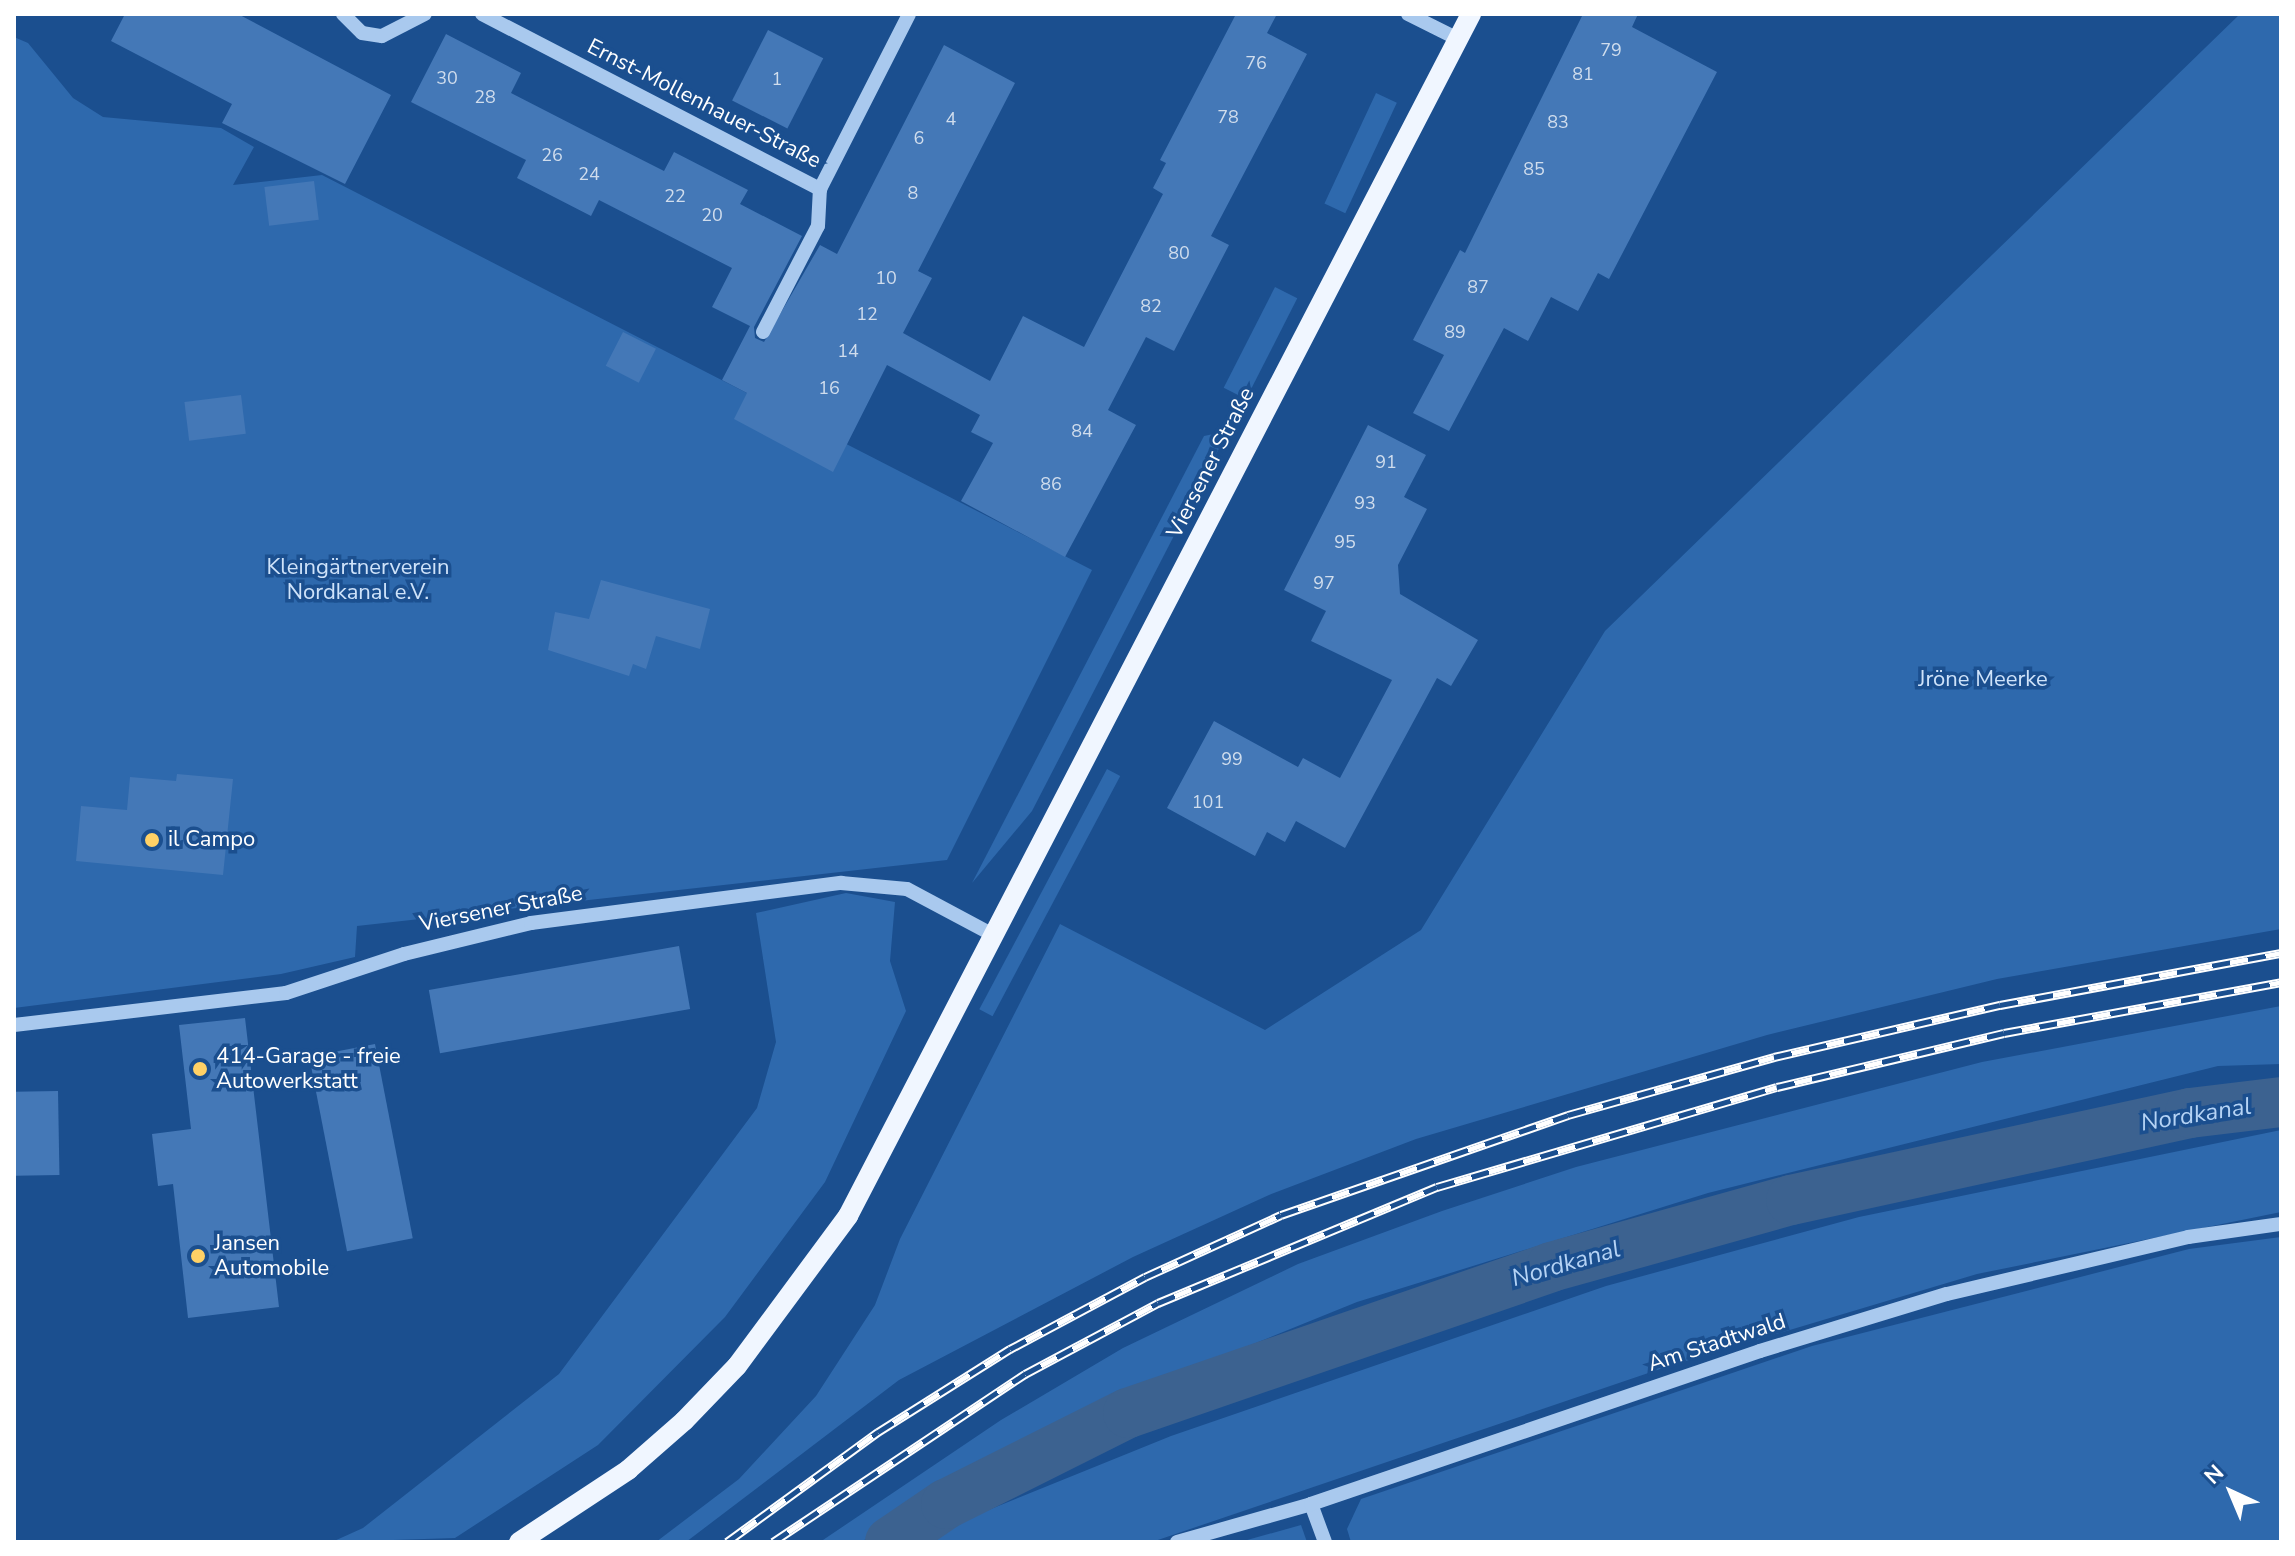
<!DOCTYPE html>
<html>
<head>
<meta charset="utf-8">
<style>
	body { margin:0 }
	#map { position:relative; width:2295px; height:1556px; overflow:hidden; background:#1b4f8f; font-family:"Nunito Sans",sans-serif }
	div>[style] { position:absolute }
	.green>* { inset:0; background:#2e69ad; transform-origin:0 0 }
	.canal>* { height:50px; margin:-25px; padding:0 25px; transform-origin:25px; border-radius:25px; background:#3c6290 }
	.building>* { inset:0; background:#4478b7; transform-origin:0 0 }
	.minor>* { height:14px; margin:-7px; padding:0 7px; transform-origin:7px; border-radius:7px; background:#a9c9ee }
	.major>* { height:20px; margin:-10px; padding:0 10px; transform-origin:10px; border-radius:10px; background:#f0f6ff }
	.rail>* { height:9px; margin-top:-4.5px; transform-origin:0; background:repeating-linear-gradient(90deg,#1b4f8f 0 18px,#fff 0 36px); box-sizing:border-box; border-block:2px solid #fff }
	.dots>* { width:22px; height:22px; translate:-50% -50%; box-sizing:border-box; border:4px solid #1b4f8f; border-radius:50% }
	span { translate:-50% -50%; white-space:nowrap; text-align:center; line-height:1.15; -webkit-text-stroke:7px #1b4f8f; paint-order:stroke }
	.number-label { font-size:18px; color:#d0dded }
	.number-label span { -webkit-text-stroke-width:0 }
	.street-label { font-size:22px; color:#fff }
	.park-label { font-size:22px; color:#cfe3fa }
	.poi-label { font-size:22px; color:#fff }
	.left { translate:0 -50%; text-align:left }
	.water-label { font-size:24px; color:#b5d3f5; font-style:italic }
	.frame { position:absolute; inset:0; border:16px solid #fff; pointer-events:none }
	.north { position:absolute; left:2191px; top:1452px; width:80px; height:80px; -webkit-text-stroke:6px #1b4f8f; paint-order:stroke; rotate:316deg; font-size:22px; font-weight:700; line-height:32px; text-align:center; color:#fff }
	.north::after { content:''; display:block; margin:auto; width:28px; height:36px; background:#fff; clip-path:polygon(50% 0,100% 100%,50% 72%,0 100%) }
</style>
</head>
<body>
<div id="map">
	<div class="green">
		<i style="clip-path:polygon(2240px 14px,2281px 14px,2281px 929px,1997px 979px,1767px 1035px,1416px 1139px,1269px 1195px,1133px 1257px,899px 1380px,686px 1542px,656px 1542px,739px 1479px,816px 1396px,875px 1305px,900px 1239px,1060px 924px,1265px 1030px,1421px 930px,1605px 631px)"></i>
		<i style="clip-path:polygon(14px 37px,28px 43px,73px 98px,103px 117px,221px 128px,254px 147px,233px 185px,322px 175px,1092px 570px,947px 860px,357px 926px,355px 957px,281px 974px,14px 1008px)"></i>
		<i style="left:1376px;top:93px;width:23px;height:122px;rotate:25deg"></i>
		<i style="left:1275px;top:287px;width:25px;height:113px;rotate:27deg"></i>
		<i style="clip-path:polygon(1228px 431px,1032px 811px,972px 883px,1204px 436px)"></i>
		<i style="left:1107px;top:769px;width:15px;height:272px;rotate:28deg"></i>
		<i style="clip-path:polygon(846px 893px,895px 902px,890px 961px,906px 1011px,825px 1182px,725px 1317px,598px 1445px,455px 1538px,332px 1542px,363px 1528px,559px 1374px,757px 1108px,776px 1042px,756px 913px)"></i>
		<i style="clip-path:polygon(2281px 1006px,2281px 1064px,2218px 1066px,1708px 1193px,1357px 1302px,1049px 1427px,861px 1542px,820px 1542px,1001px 1420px,1123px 1348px,1298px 1264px,1442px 1211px,1576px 1167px,1982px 1062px)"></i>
		<i style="clip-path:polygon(2281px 1130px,2281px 1212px,1977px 1274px,1669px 1366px,1152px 1542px,923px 1542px,949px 1526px,1171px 1436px,1606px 1286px,1859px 1217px)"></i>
		<i style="clip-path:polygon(2281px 1237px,2281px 1542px,1351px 1542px,1347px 1529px,1361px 1499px,1812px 1346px,2189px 1249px)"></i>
		<i style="clip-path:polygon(1301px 1525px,1307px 1542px,1240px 1542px)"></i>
	</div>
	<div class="canal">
		<i style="left:890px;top:1542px;width:68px;rotate:-34.2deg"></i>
		<i style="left:946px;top:1504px;width:203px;rotate:-26.6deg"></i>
		<i style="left:1128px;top:1413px;width:447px;rotate:-19deg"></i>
		<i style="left:1551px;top:1267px;width:249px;rotate:-15.6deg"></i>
		<i style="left:1791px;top:1200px;width:408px;rotate:-12.3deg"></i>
		<i style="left:2190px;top:1113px;width:92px;rotate:-6.9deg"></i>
	</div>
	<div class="building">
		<i style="clip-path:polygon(125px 14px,238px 14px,391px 95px,345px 184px,222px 123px,232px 104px,111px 41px)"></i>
		<i style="clip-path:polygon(1236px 14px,1277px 14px,1267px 33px,1307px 54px,1211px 236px,1229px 245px,1174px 351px,1146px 337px,1108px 410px,1136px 425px,1065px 557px,961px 501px,993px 443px,971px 432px,980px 415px,887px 365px,833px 472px,734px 419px,747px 393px,722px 380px,750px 326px,712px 307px,732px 268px,599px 200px,591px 216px,517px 178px,526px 160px,411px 102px,446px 34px,521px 73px,511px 93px,587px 132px,664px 171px,674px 152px,748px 190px,740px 204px,802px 236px,754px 327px,755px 338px,764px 342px,820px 245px,837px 254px,944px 45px,1015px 83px,918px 271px,932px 278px,903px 333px,990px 381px,1023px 316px,1084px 347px,1163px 194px,1153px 188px,1166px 163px,1160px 160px)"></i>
		<i style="clip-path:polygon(1583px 14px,1638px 14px,1632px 27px,1717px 72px,1609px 279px,1598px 273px,1578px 311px,1551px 297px,1528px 341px,1504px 328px,1449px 431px,1413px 413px,1444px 355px,1413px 340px,1460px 250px,1465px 253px)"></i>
		<i style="left:768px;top:30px;width:62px;height:79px;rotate:27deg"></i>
		<i style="left:314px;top:181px;width:39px;height:50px;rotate:83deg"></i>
		<i style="left:623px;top:332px;width:37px;height:38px;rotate:27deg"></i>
		<i style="left:241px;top:395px;width:39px;height:57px;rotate:83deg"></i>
		<i style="clip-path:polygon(1368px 425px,1426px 455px,1404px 497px,1427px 509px,1398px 565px,1400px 594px,1478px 640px,1451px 686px,1437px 678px,1345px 848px,1296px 821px,1285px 842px,1267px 832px,1255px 856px,1167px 808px,1214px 721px,1298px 767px,1303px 758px,1340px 778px,1392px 680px,1311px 641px,1326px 611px,1284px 590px)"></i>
		<i style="clip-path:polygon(601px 580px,710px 609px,700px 649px,656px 636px,646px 669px,633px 664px,629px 676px,548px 650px,555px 612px,589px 619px)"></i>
		<i style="clip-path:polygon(177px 774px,233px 779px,223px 875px,76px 861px,81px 806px,127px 810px,130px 777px,176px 781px)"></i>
		<i style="left:679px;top:946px;width:64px;height:254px;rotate:80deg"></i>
		<i style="clip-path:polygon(245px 1018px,279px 1307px,188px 1318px,173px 1184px,158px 1186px,152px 1134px,191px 1129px,179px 1025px)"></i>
		<i style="left:375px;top:1044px;width:198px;height:67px;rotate:79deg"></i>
		<i style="left:58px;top:1091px;width:84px;height:44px;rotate:89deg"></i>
	</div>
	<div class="minor">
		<i style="left:343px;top:14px;width:27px;rotate:45deg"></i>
		<i style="left:362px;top:33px;width:20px;rotate:9deg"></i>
		<i style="left:382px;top:36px;width:48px;rotate:-27.1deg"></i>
		<i style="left:482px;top:14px;width:381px;rotate:27.4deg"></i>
		<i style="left:1408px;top:14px;width:56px;rotate:26.6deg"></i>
		<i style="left:763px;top:332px;width:119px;rotate:-62.6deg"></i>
		<i style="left:818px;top:226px;width:37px;rotate:-87deg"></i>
		<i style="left:820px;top:189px;width:196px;rotate:-63deg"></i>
		<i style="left:14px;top:1025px;width:274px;rotate:-6.7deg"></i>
		<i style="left:286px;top:993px;width:124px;rotate:-18.3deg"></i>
		<i style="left:404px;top:954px;width:131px;rotate:-13.7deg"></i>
		<i style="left:531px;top:923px;width:313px;rotate:-7.4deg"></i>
		<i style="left:841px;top:883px;width:66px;rotate:5.2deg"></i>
		<i style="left:907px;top:889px;width:98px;rotate:28.1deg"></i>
		<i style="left:1311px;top:1504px;width:40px;rotate:69.8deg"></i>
		<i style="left:1177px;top:1542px;width:139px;rotate:-15.8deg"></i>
		<i style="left:1311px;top:1504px;width:474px;rotate:-18.8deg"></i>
		<i style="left:1760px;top:1351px;width:195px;rotate:-17deg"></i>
		<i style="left:1947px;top:1294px;width:248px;rotate:-13.3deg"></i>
		<i style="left:2188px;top:1237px;width:94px;rotate:-8deg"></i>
	</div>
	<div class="major">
		<i style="left:519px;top:1542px;width:131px;rotate:-33.4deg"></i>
		<i style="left:628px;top:1470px;width:74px;rotate:-41.2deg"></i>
		<i style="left:684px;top:1421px;width:76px;rotate:-46.1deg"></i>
		<i style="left:737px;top:1366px;width:187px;rotate:-53.5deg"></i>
		<i style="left:848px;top:1216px;width:1354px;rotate:-62.6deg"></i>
	</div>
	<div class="rail">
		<i style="left:727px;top:1542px;width:187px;rotate:-36.1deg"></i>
		<i style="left:878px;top:1432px;width:156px;rotate:-32.2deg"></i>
		<i style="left:1010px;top:1349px;width:153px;rotate:-28.1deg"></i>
		<i style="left:1145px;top:1277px;width:149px;rotate:-24.5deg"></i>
		<i style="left:1281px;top:1215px;width:304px;rotate:-19.2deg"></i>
		<i style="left:1568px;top:1115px;width:214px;rotate:-15.7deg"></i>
		<i style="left:1774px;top:1057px;width:232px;rotate:-13deg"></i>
		<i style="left:2000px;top:1005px;width:286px;rotate:-10.5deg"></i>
		<i style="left:773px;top:1542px;width:303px;rotate:-33.7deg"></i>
		<i style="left:1025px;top:1374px;width:151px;rotate:-28.1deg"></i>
		<i style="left:1158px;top:1303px;width:302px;rotate:-22.6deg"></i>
		<i style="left:1437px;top:1187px;width:354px;rotate:-16.4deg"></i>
		<i style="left:1777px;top:1087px;width:233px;rotate:-13.4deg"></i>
		<i style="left:2004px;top:1033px;width:282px;rotate:-10.4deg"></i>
	</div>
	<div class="dots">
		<i style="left:152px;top:840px;background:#ffd166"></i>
		<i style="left:200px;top:1069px;background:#ffd166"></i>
		<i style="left:198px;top:1256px;background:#ffd166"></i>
	</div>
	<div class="number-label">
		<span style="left:1611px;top:50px">79</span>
		<span style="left:1256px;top:63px">76</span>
		<span style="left:1583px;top:74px">81</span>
		<span style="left:447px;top:78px">30</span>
		<span style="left:777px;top:79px">1</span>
		<span style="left:485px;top:97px">28</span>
		<span style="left:1228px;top:117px">78</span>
		<span style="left:951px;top:119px">4</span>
		<span style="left:1558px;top:122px">83</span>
		<span style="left:919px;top:138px">6</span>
		<span style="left:552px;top:155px">26</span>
		<span style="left:1534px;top:169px">85</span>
		<span style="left:589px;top:174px">24</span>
		<span style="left:913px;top:193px">8</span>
		<span style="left:675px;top:196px">22</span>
		<span style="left:712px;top:215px">20</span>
		<span style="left:1179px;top:253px">80</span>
		<span style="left:886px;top:278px">10</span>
		<span style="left:1478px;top:287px">87</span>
		<span style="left:1151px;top:306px">82</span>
		<span style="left:867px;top:314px">12</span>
		<span style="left:1455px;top:332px">89</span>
		<span style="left:848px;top:351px">14</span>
		<span style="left:829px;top:388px">16</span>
		<span style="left:1082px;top:431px">84</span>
		<span style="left:1386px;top:462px">91</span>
		<span style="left:1051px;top:484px">86</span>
		<span style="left:1365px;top:503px">93</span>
		<span style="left:1345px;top:542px">95</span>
		<span style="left:1324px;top:583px">97</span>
		<span style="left:1232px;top:759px">99</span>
		<span style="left:1208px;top:802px">101</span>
	</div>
	<div class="street-label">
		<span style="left:704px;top:104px;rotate:27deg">Ernst-Mollenhauer-Straße</span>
		<span style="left:1211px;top:463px;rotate:-63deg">Viersener Straße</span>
		<span style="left:501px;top:909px;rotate:-11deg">Viersener Straße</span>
		<span style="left:1717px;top:1343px;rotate:-18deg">Am Stadtwald</span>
	</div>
	<div class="park-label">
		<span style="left:358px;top:580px">Kleingärtnerverein<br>Nordkanal e.V.</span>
		<span style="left:1983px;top:680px">Jröne Meerke</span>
	</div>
	<div class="poi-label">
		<span class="left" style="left:168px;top:840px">il Campo</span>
		<span class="left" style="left:216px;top:1069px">414-Garage - freie<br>Autowerkstatt</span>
		<span class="left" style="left:214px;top:1256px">Jansen<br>Automobile</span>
	</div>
	<div class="water-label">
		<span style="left:2196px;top:1115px;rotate:-9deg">Nordkanal</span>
		<span style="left:1566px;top:1264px;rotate:-16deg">Nordkanal</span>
	</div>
	<div class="frame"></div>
	<div class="north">N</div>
</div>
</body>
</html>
